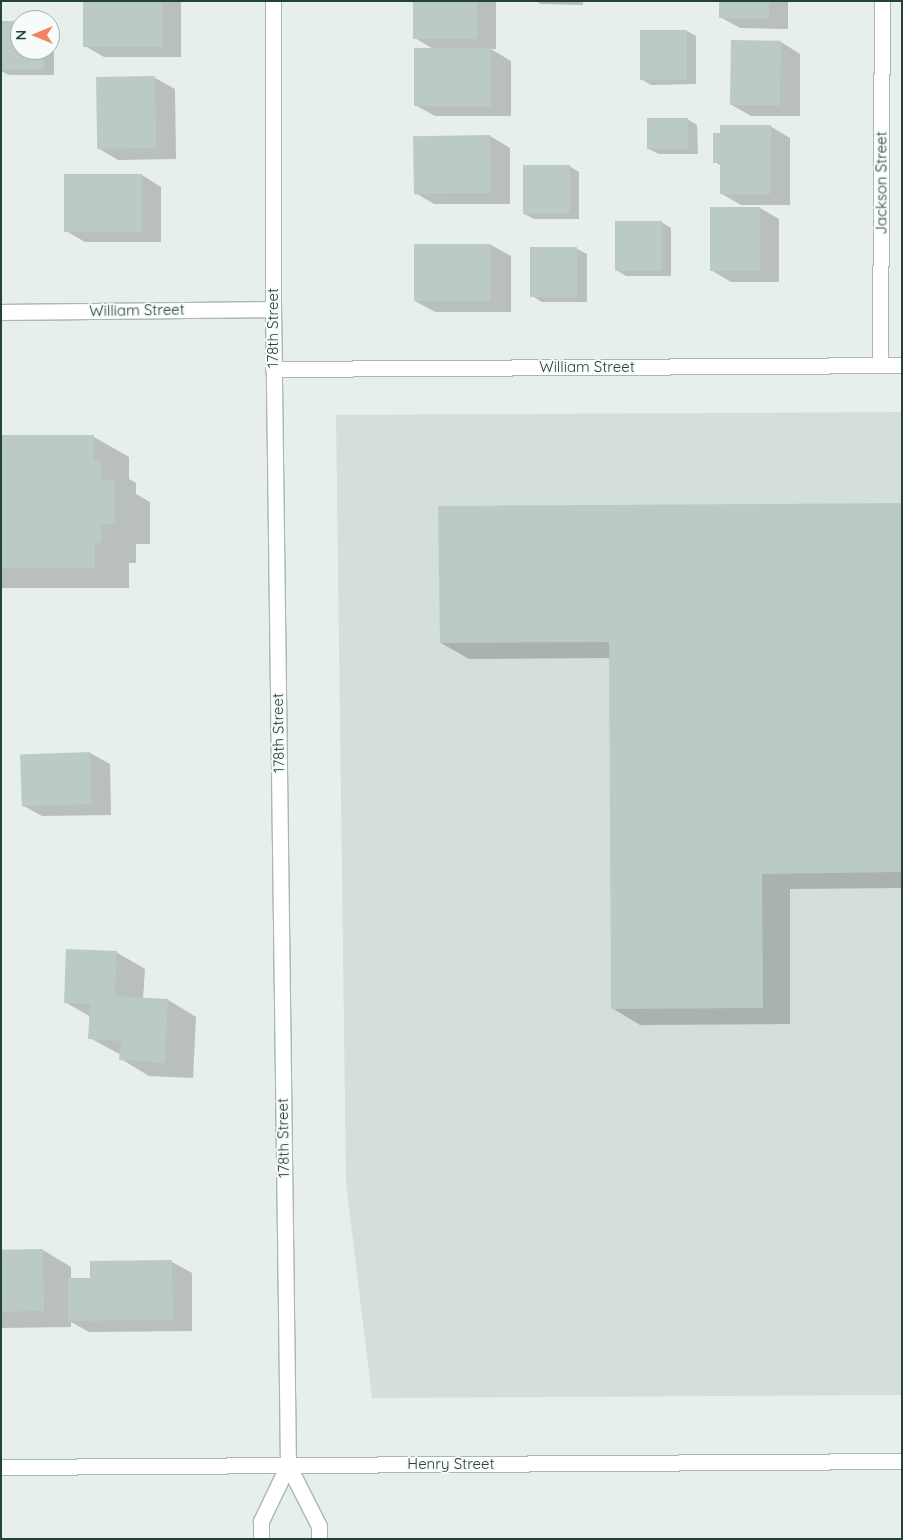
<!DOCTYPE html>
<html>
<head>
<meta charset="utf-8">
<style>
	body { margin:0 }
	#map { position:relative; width:903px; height:1540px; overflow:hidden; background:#e6efeb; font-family:Quicksand,sans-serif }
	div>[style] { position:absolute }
	.built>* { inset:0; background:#d4dfda }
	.shadow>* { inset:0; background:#0003 }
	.building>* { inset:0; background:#bbcac4; transform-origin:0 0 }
	.roads { filter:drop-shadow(1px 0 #a8b8b2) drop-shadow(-1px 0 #a8b8b2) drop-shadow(0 1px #a8b8b2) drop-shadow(0 -1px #a8b8b2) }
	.minor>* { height:15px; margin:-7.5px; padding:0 7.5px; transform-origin:7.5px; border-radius:7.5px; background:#fff }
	span { translate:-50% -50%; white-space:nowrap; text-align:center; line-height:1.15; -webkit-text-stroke:4px #f7fbf9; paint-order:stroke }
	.street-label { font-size:15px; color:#24423a }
	.frame { position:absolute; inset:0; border:2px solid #24423a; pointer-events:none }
	.north { position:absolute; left:10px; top:10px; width:50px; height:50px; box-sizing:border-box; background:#f7fbf9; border:1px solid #a3b1ad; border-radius:50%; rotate:270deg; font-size:14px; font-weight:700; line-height:20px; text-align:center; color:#24423a }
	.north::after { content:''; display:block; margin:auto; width:18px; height:22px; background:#f4845f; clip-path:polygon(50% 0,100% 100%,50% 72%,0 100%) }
</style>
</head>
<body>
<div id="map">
	<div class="built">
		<i style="clip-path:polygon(902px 412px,902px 1395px,372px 1398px,346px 1182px,336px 415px)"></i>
	</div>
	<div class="shadow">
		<i style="clip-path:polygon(85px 1px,181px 1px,181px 57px,104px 57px,85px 46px)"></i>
		<i style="clip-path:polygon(415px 1px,496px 1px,496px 49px,491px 49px,511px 61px,511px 116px,435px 116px,415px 105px,435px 50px,415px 38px)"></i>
		<i style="clip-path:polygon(536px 1px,583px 1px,583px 5px,541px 4px)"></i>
		<i style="clip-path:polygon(720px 1px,788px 1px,788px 29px,740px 28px,720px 17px)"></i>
		<i style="clip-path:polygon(1px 22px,20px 22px,20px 50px,50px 50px,50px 25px,54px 27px,54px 75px,9px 75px,1px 71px)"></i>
		<i style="clip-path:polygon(687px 31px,696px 36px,696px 84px,651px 85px,641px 79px)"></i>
		<i style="clip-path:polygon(781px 42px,800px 54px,800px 116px,751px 116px,732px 105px)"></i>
		<i style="clip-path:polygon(155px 78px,175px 89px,176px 159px,118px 160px,98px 148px)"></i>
		<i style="clip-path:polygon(687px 119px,697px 125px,698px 154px,659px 154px,649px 149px)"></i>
		<i style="clip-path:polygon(770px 126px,790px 138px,790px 205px,741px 205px,722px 194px,722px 166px,715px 162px)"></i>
		<i style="clip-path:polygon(490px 136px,510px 148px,510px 204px,434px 204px,414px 192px)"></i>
		<i style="clip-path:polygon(569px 166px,579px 172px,579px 219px,534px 219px,524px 214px)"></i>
		<i style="clip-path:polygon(142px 175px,161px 187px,161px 242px,85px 242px,66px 231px)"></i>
		<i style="clip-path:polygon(760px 208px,779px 219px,779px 282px,731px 282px,711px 270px)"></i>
		<i style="clip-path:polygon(661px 222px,671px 228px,671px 276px,626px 276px,616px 270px)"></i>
		<i style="clip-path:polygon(415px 245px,491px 245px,511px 256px,511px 312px,435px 312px,415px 301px)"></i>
		<i style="clip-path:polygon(577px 249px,587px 254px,587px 302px,542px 302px,532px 296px)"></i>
		<i style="clip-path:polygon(1px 437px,94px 437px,129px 457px,129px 479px,136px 483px,136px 494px,150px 502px,150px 544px,136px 544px,136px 563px,129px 563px,129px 588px,1px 588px)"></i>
		<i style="clip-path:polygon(902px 504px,902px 888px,790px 889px,790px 1024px,640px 1025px,612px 1008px,610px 658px,469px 659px,441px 643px)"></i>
		<i style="clip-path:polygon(90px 753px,110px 764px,111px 815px,42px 816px,22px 805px)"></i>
		<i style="clip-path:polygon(116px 952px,145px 969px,143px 999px,168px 1000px,196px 1017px,193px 1078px,149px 1076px,121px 1059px,121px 1055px,90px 1038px,91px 1017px,65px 1002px)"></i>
		<i style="clip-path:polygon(43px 1250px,71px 1267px,71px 1279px,92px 1279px,172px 1262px,192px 1273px,192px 1331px,89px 1332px,71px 1322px,71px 1327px,1px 1328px,1px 1251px)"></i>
	</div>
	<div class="building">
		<i style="left:83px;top:1px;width:79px;height:46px"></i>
		<i style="left:413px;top:1px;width:64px;height:38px"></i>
		<i style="left:719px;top:1px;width:50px;height:17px"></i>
		<i style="clip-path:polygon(1px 21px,20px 21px,20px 50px,44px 50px,44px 70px,1px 70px)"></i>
		<i style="left:640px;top:30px;width:47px;height:50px"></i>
		<i style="left:731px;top:40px;width:50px;height:65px;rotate:1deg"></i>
		<i style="left:414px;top:48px;width:77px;height:58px"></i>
		<i style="left:155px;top:76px;width:72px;height:59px;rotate:89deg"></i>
		<i style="left:688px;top:118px;width:31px;height:41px;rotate:90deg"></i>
		<i style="clip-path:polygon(720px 125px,771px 125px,770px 194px,720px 194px,720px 163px,713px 163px,713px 133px,720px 133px)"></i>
		<i style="left:490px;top:135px;width:58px;height:77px;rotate:89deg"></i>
		<i style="left:523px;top:165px;width:47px;height:49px"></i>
		<i style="left:64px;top:174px;width:78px;height:58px"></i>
		<i style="left:710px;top:207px;width:50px;height:64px"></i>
		<i style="left:615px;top:221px;width:47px;height:50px"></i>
		<i style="left:414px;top:244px;width:77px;height:57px"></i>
		<i style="left:530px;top:247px;width:47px;height:50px"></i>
		<i style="clip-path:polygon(1px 435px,94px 435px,94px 461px,101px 461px,101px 480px,115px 480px,115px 524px,101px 524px,101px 543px,95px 543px,95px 568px,1px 568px)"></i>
		<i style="clip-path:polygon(902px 503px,902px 872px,762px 874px,763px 1008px,611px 1009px,609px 642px,440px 643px,438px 506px)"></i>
		<i style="left:90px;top:752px;width:52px;height:70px;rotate:88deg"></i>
		<i style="clip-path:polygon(66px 949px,117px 951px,115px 996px,168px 999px,165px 1063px,119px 1060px,121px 1041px,88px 1039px,90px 1004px,64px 1003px)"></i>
		<i style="left:43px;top:1249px;width:62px;height:42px;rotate:89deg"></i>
		<i style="clip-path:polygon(172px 1260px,173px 1320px,68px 1321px,68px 1278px,90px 1278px,90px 1261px)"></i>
	</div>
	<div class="roads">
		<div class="minor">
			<i style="left:1px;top:312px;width:272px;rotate:-0.6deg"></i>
			<i style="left:880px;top:365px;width:364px;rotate:-89.7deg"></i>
			<i style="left:273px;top:369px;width:629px;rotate:-0.36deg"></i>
			<i style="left:288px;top:1465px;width:68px;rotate:63.1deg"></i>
			<i style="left:319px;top:1526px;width:13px;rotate:90deg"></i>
			<i style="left:1px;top:1467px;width:901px;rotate:-0.38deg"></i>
			<i style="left:261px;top:1539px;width:18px;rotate:-90deg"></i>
			<i style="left:261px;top:1521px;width:62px;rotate:-64.3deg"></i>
			<i style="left:288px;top:1465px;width:1156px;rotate:-90.74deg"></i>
			<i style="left:273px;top:309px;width:308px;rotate:-90deg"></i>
		</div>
	</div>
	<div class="street-label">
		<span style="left:881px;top:183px;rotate:-90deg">Jackson Street</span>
		<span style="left:137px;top:310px;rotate:-1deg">William Street</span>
		<span style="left:273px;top:328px;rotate:-90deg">178th Street</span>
		<span style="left:587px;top:367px">William Street</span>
		<span style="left:278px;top:733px;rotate:-91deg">178th Street</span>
		<span style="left:283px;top:1138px;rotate:-91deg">178th Street</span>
		<span style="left:451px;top:1464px">Henry Street</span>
	</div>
	<div class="frame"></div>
	<div class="north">N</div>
</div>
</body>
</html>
